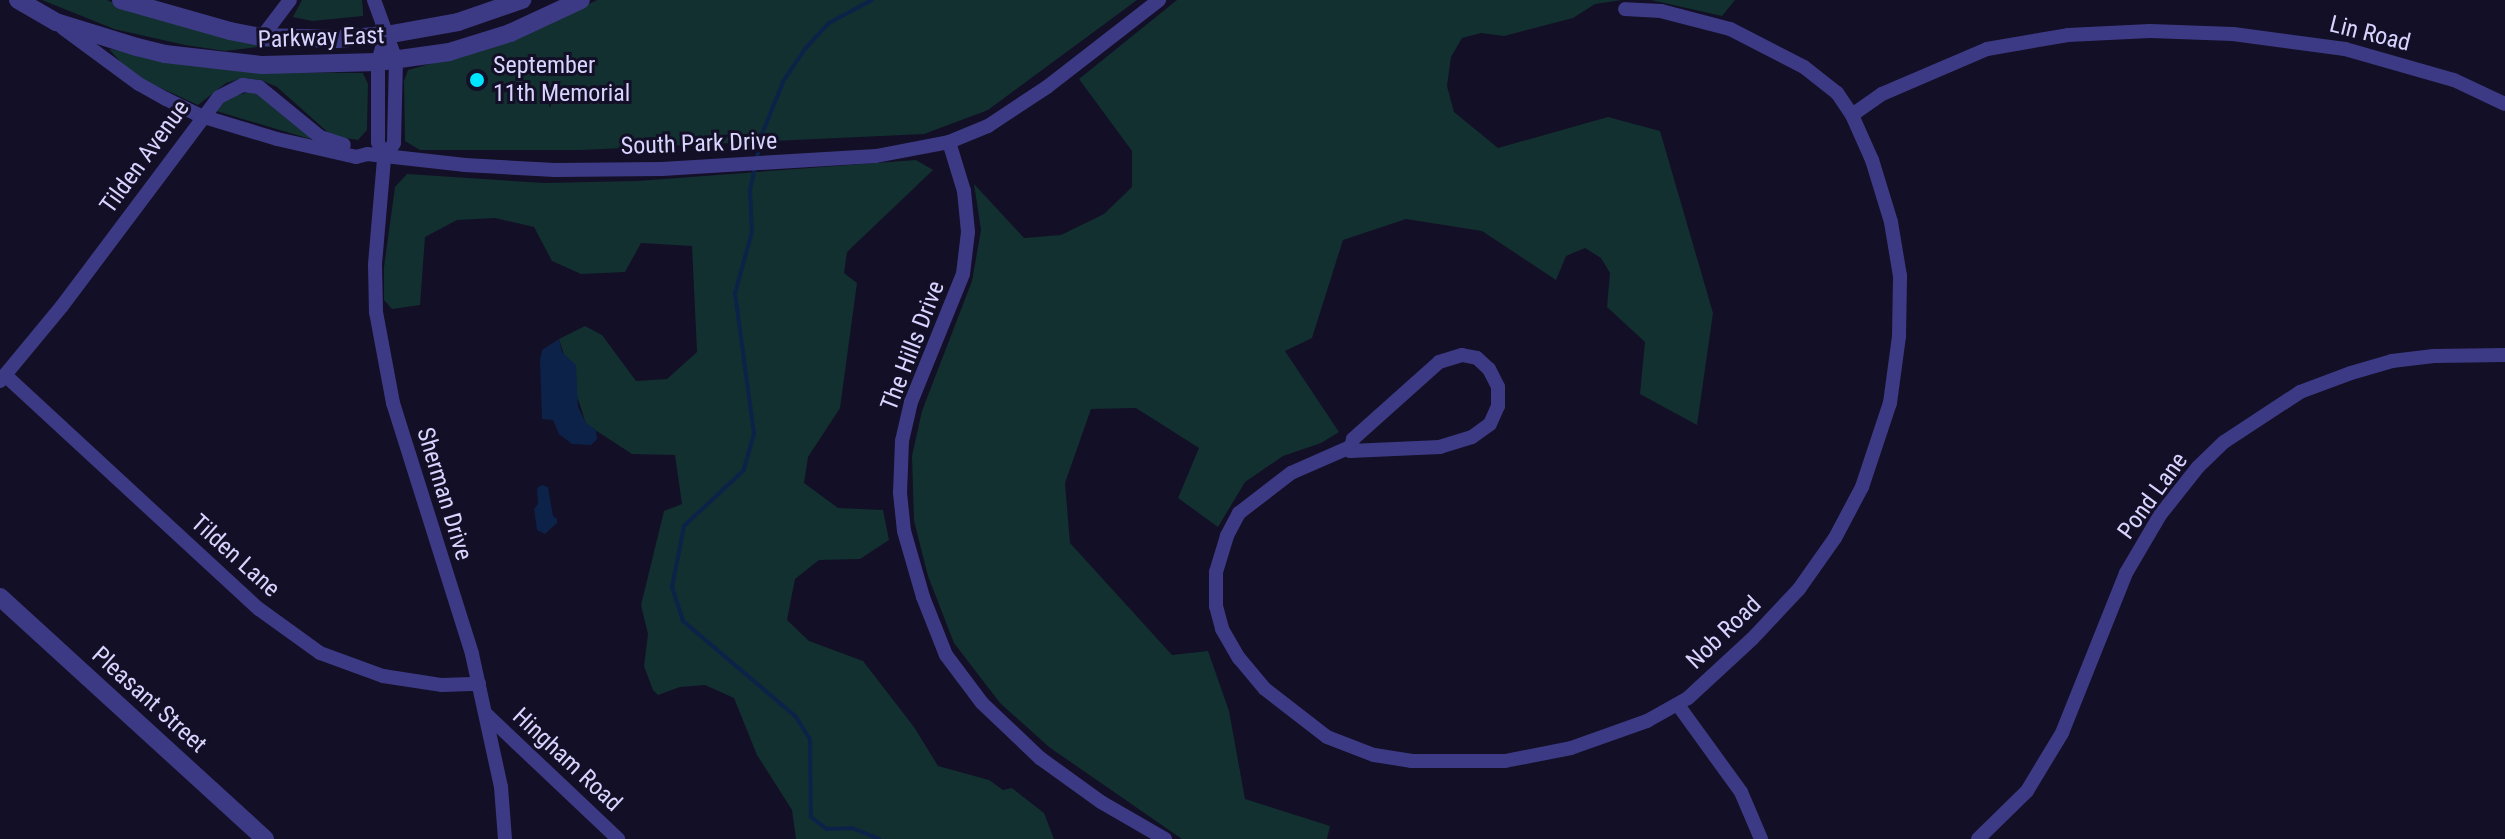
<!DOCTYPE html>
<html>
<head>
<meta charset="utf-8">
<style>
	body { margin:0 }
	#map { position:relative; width:2505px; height:839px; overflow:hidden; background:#130f26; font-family:"Roboto Condensed",sans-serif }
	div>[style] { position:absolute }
	.green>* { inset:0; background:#12302f }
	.water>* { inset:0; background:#0c2248 }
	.stream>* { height:4px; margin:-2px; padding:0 2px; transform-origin:2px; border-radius:2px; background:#0c2248 }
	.minor>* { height:14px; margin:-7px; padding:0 7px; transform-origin:7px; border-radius:7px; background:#3d3a85 }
	.tertiary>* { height:18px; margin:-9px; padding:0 9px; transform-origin:9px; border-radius:9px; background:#3d3a85 }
	.dots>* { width:22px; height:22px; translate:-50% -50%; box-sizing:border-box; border:4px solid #130f26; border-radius:50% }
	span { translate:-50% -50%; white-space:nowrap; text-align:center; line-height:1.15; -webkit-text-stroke:6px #130f26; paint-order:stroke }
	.street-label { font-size:24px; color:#d9d4ff }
	.poi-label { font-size:24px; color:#d9d4ff }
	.left { translate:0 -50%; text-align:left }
</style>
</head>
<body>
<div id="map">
	<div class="green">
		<i style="clip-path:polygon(42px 0,107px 0,123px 7px,349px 47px,259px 47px,225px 51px,185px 45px,114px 29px)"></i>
		<i style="clip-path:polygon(302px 0,362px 0,363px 12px,363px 16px,312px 21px,293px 17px)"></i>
		<i style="clip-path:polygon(597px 0,1137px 0,988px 110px,924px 134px,581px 150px,420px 150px,405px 141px,404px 81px,408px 70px,515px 40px)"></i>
		<i style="clip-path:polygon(1177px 0,1622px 0,1595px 4px,1573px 18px,1504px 36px,1481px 33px,1462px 38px,1451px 57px,1447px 86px,1454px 112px,1498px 148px,1608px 117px,1660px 131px,1713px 313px,1697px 425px,1640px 394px,1645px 342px,1607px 307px,1610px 273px,1601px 258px,1585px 248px,1566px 256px,1556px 280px,1482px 231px,1406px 219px,1343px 240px,1312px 338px,1285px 351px,1339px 432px,1321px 443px,1283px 456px,1245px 482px,1218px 527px,1178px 498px,1199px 448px,1136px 408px,1091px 409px,1065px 483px,1070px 543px,1172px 655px,1208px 651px,1229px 711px,1245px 799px,1330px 826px,1327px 839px,1182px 839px,1049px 747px,1000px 703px,954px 643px,928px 576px,914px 521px,912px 456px,922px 411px,972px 281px,981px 230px,974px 184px,1024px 238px,1061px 235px,1104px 214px,1132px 187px,1132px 151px,1079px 79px)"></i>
		<i style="clip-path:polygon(1651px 0,1735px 0,1722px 16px)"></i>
		<i style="clip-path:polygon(109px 49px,261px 72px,363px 73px,368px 84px,367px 130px,358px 140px,332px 136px,277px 87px,261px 80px,243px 78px,226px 83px,198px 105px,150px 83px,125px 67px)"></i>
		<i style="clip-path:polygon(253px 91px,310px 137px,310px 139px,216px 111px,229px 97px)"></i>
		<i style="clip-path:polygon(916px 160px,933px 170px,847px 252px,844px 273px,857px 283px,840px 408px,808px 457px,804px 483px,838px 508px,883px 510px,889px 540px,860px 559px,819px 560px,795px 579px,787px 620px,809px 641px,863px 661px,914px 727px,938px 766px,989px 780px,1003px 790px,1012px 788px,1044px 813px,1054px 839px,796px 839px,792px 810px,757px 755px,734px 698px,705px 685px,680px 687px,658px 695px,653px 690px,644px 666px,648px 634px,641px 605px,664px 511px,682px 504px,675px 455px,632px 454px,586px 424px,559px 339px,585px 326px,602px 335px,636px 381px,667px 379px,697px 352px,692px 246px,641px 243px,625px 272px,581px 274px,552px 261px,534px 227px,495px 218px,457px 220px,425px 237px,420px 305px,392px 309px,384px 300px,384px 267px,395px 187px,407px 174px,544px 183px,637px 181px)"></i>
	</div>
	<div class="water">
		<i style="clip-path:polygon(559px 339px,562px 352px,576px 365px,578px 407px,586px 423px,596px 430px,597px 439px,591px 445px,572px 444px,559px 434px,553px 420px,542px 419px,540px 360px,542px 350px)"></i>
		<i style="clip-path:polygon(542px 485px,548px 487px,553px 516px,557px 519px,557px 523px,545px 534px,537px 530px,534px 509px,538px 504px,537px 488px)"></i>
	</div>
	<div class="stream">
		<i style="left:872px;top:0;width:49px;rotate:151.9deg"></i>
		<i style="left:829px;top:23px;width:35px;rotate:133deg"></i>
		<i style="left:805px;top:49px;width:40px;rotate:124deg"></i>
		<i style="left:783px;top:82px;width:56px;rotate:112deg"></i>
		<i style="left:762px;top:134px;width:57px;rotate:102.1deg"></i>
		<i style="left:750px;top:190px;width:42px;rotate:87.3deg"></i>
		<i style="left:752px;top:232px;width:63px;rotate:105.6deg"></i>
		<i style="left:735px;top:293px;width:142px;rotate:82.3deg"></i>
		<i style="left:754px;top:434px;width:37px;rotate:106deg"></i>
		<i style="left:744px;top:470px;width:82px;rotate:137deg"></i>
		<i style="left:684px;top:526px;width:62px;rotate:101.1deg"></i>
		<i style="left:672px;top:587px;width:36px;rotate:72deg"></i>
		<i style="left:683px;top:621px;width:148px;rotate:40.3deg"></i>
		<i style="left:796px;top:717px;width:26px;rotate:58deg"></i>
		<i style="left:810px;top:739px;width:78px;rotate:89.3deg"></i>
		<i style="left:811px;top:817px;width:20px;rotate:37deg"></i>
		<i style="left:827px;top:829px;width:25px;rotate:-2deg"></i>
		<i style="left:852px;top:828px;width:29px;rotate:22deg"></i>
	</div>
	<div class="minor">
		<i style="left:374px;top:0;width:64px;rotate:69.9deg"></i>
		<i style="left:396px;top:60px;width:83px;rotate:91.4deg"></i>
		<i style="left:394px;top:143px;width:19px;rotate:122deg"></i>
		<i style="left:63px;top:28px;width:94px;rotate:36.4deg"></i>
		<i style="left:139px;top:84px;width:31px;rotate:29deg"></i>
		<i style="left:166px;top:99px;width:39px;rotate:26deg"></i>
		<i style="left:201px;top:116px;width:79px;rotate:16.8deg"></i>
		<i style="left:277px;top:139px;width:81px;rotate:12.8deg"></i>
		<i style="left:356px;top:157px;width:11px;rotate:-15deg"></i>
		<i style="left:367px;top:154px;width:99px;rotate:6.4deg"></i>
		<i style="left:465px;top:165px;width:90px;rotate:3.2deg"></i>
		<i style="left:555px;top:170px;width:107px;rotate:-0.5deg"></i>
		<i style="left:662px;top:169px;width:214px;rotate:-3.5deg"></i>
		<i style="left:876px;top:156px;width:74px;rotate:-10.9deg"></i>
		<i style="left:949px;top:142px;width:42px;rotate:-22.3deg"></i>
		<i style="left:988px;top:126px;width:71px;rotate:-33.5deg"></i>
		<i style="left:1047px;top:87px;width:142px;rotate:-37.8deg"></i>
		<i style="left:386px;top:35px;width:28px;rotate:107deg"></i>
		<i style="left:378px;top:62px;width:80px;rotate:90deg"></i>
		<i style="left:378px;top:142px;width:18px;rotate:71deg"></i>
		<i style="left:384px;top:159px;width:106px;rotate:94.9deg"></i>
		<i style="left:375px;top:265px;width:47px;rotate:88.8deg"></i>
		<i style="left:376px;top:312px;width:93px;rotate:79.4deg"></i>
		<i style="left:393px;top:403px;width:263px;rotate:72.5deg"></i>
		<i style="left:472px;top:654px;width:136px;rotate:77.7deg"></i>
		<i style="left:501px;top:787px;width:52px;rotate:85.6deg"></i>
		<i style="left:262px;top:37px;width:46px;rotate:-52.9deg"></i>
		<i style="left:1852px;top:115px;width:37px;rotate:-35deg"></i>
		<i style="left:1882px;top:94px;width:114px;rotate:-23.2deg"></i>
		<i style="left:1987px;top:49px;width:82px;rotate:-9.8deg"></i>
		<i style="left:2068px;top:35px;width:82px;rotate:-2.8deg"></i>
		<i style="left:2150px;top:31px;width:83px;rotate:2.1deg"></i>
		<i style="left:2233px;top:34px;width:113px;rotate:7.6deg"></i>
		<i style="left:2345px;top:49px;width:113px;rotate:15.9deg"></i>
		<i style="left:2454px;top:80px;width:56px;rotate:25.2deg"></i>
		<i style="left:949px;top:142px;width:51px;rotate:73deg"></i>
		<i style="left:964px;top:191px;width:41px;rotate:84.4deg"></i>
		<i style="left:968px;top:232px;width:42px;rotate:96.8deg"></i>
		<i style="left:963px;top:274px;width:138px;rotate:112.1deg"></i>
		<i style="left:911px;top:402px;width:40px;rotate:103deg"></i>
		<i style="left:902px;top:441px;width:52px;rotate:92.2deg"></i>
		<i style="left:900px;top:493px;width:38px;rotate:84deg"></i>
		<i style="left:904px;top:531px;width:69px;rotate:73.9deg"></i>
		<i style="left:923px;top:597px;width:62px;rotate:68.4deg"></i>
		<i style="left:946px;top:655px;width:60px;rotate:53.1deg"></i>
		<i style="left:982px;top:703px;width:80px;rotate:43.5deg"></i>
		<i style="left:1040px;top:758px;width:75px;rotate:35.8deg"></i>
		<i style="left:1101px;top:802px;width:74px;rotate:30deg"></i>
		<i style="left:1462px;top:355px;width:15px;rotate:11deg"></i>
		<i style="left:1477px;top:358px;width:16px;rotate:43deg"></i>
		<i style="left:1489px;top:369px;width:20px;rotate:63deg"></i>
		<i style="left:1498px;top:387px;width:19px;rotate:90deg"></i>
		<i style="left:1498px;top:406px;width:20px;rotate:114deg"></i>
		<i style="left:1490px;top:424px;width:22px;rotate:144deg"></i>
		<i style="left:1472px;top:437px;width:34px;rotate:163deg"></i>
		<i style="left:1440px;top:447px;width:90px;rotate:177.5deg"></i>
		<i style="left:1350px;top:451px;width:12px;rotate:-76deg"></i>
		<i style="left:1353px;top:439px;width:115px;rotate:-41.8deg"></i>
		<i style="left:1439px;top:362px;width:24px;rotate:-17deg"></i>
		<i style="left:5px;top:375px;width:345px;rotate:42.7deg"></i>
		<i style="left:259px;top:609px;width:75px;rotate:35.8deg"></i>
		<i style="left:320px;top:653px;width:67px;rotate:20.1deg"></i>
		<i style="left:383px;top:676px;width:60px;rotate:8.7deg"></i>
		<i style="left:442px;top:685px;width:37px;rotate:-2deg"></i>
		<i style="left:0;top:381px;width:97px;rotate:-50.4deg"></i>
		<i style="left:62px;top:306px;width:261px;rotate:-53.1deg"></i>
		<i style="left:219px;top:97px;width:27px;rotate:-27deg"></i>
		<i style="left:243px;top:85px;width:16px;rotate:7deg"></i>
		<i style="left:259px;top:87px;width:79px;rotate:39.3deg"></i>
		<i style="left:320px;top:137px;width:25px;rotate:18deg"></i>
		<i style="left:1348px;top:448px;width:62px;rotate:156.3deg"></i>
		<i style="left:1291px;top:473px;width:66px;rotate:142.4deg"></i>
		<i style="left:1239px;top:513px;width:26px;rotate:118deg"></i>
		<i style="left:1227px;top:536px;width:38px;rotate:107deg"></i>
		<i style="left:1216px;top:572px;width:34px;rotate:90deg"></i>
		<i style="left:1216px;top:606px;width:24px;rotate:75deg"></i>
		<i style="left:1222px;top:629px;width:34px;rotate:60deg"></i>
		<i style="left:1239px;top:658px;width:40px;rotate:50deg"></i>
		<i style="left:1265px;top:689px;width:78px;rotate:37.7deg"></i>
		<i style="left:1327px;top:737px;width:50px;rotate:21deg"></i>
		<i style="left:1374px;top:755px;width:37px;rotate:9deg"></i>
		<i style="left:1411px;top:761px;width:94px"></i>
		<i style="left:1505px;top:761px;width:67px;rotate:-11.1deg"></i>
		<i style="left:1571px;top:748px;width:81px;rotate:-19.6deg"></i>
		<i style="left:1647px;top:721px;width:47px;rotate:-29.3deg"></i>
		<i style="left:1688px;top:698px;width:87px;rotate:-42.7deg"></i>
		<i style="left:1752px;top:639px;width:69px;rotate:-46.8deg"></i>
		<i style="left:1799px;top:589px;width:62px;rotate:-54.8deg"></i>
		<i style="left:1835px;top:538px;width:58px;rotate:-62.1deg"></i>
		<i style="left:1862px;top:487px;width:89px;rotate:-71.6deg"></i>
		<i style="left:1890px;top:403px;width:68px;rotate:-82.3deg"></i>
		<i style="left:1899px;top:336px;width:60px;rotate:-89deg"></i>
		<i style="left:1900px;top:276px;width:55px;rotate:-99.5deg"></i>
		<i style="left:1891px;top:222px;width:65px;rotate:-107deg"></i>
		<i style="left:1872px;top:160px;width:49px;rotate:-114deg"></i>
		<i style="left:1852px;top:115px;width:27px;rotate:-124deg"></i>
		<i style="left:1837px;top:93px;width:42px;rotate:-141.8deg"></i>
		<i style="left:1804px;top:67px;width:83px;rotate:-152.8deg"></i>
		<i style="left:1730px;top:29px;width:71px;rotate:-165.4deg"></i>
		<i style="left:1661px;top:11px;width:36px;rotate:-177deg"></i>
		<i style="left:1678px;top:705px;width:107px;rotate:54.1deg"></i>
		<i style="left:1741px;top:792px;width:51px;rotate:66.9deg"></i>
		<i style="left:486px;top:714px;width:182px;rotate:43.4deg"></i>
		<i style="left:1978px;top:839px;width:69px;rotate:-44.4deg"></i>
		<i style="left:2027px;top:791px;width:68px;rotate:-58.9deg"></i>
		<i style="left:2062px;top:733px;width:172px;rotate:-68.2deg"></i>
		<i style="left:2126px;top:573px;width:67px;rotate:-59.6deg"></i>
		<i style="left:2160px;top:515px;width:61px;rotate:-51.6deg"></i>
		<i style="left:2198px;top:467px;width:36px;rotate:-44deg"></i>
		<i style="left:2224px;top:442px;width:91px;rotate:-33.3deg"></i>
		<i style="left:2300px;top:392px;width:54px;rotate:-20.4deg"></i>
		<i style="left:2351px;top:373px;width:43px;rotate:-16.3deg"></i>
		<i style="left:2392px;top:361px;width:42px;rotate:-6.8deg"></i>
		<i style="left:2434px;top:356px;width:71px;rotate:-0.8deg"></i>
	</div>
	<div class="tertiary">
		<i style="left:18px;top:0;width:44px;rotate:30.1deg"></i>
		<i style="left:56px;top:22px;width:85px;rotate:17.2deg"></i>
		<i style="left:137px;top:47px;width:29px;rotate:14deg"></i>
		<i style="left:165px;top:54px;width:98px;rotate:6.5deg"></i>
		<i style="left:262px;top:65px;width:116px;rotate:-1.5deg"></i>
		<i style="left:378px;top:62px;width:72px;rotate:-8deg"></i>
		<i style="left:449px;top:52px;width:64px;rotate:-17.3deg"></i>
		<i style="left:510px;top:33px;width:78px;rotate:-24.9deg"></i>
		<i style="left:121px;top:0;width:113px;rotate:15.9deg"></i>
		<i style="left:230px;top:31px;width:33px;rotate:11deg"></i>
		<i style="left:262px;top:37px;width:76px;rotate:1.5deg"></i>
		<i style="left:338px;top:39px;width:48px;rotate:-4.8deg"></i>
		<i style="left:386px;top:35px;width:73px;rotate:-10.2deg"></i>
		<i style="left:458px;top:22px;width:68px;rotate:-19deg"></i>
		<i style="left:0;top:597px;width:359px;rotate:42.4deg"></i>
	</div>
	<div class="dots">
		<i style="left:477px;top:80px;background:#00e5ff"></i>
	</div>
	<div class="street-label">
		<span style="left:2370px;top:34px;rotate:14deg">Lin Road</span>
		<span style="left:321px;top:38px;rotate:-2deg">Parkway East</span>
		<span style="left:699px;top:144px;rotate:-2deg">South Park Drive</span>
		<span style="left:145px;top:157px;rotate:-54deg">Tilden Avenue</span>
		<span style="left:913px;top:346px;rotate:-69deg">The Hills Drive</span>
		<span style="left:444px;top:494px;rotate:73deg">Sherman Drive</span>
		<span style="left:2153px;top:496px;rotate:-54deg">Pond Lane</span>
		<span style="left:235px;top:556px;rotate:42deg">Tilden Lane</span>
		<span style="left:1724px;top:633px;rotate:-44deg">Nob Road</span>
		<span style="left:149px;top:700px;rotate:42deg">Pleasant Street</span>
		<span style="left:567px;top:760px;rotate:43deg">Hingham Road</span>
	</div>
	<div class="poi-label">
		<span class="left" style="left:493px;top:80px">September<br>11th Memorial</span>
	</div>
</div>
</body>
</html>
